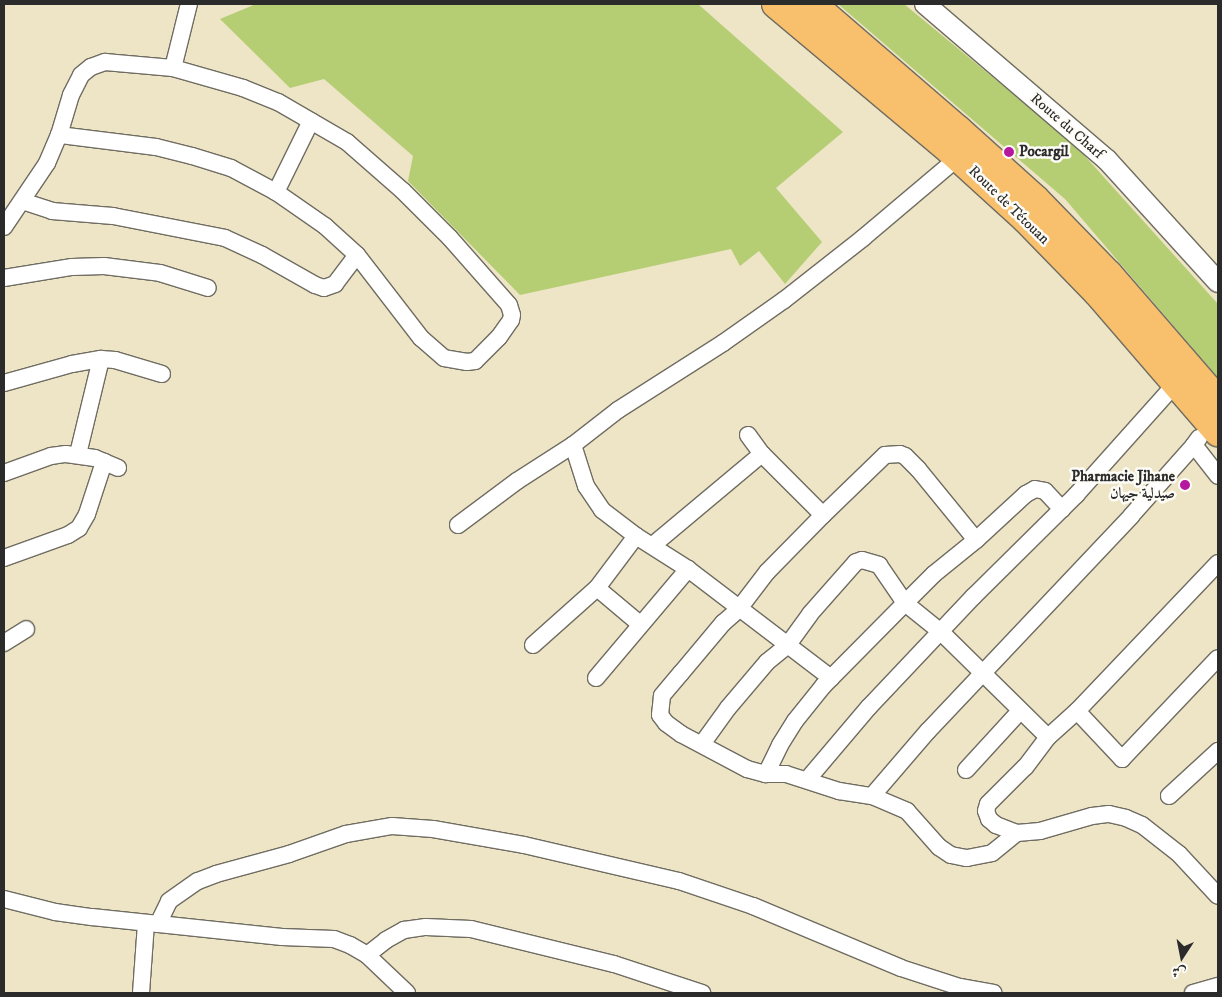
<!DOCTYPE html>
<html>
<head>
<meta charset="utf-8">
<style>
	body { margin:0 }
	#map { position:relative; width:1222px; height:997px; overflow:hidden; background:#eee4c6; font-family:"IM FELL DW Pica",Amiri,serif }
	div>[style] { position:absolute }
	.green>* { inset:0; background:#b5ce74 }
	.roads { filter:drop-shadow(1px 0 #6f6c61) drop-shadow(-1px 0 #6f6c61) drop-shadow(0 1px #6f6c61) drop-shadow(0 -1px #6f6c61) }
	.minor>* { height:16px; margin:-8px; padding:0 8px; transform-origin:8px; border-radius:8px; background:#fff }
	.tertiary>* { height:20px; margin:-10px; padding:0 10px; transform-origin:10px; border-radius:10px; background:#fff }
	.trunk>* { height:28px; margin:-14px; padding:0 14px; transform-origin:14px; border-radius:14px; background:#f8bf6c }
	.dots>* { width:14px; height:14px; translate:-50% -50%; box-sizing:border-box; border:2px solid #fdfcf7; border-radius:50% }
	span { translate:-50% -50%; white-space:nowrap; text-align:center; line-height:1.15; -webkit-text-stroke:5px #fdfcf7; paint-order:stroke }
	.street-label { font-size:15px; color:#2b2b2b }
	.poi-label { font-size:15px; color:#2b2b2b; font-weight:700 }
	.left { translate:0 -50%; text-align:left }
	.right { translate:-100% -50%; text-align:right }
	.frame { position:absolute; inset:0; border:5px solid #2b2b2b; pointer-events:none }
	.north { position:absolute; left:1157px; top:932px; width:50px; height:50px; -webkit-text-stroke:4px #fdfcf7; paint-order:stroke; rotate:191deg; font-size:14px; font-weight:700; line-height:20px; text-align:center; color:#2b2b2b }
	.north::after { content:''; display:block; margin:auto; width:18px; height:22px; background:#2b2b2b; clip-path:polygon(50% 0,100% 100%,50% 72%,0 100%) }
</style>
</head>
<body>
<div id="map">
	<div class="green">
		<i style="clip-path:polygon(256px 4px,698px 4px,843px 132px,776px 188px,822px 242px,785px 284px,759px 251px,740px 266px,731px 249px,520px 295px,408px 181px,413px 156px,324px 79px,290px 88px,220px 19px)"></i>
		<i style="clip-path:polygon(838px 4px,904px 4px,1075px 145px,1218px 304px,1218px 378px,1065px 199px)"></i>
	</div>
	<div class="roads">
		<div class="minor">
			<i style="left:173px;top:68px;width:66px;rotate:-76deg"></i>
			<i style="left:276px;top:192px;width:79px;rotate:-63.8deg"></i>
			<i style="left:22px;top:201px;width:32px;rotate:18deg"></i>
			<i style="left:52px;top:211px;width:61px;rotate:4.7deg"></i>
			<i style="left:113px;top:216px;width:114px;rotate:11.1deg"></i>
			<i style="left:225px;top:238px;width:41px;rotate:24.7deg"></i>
			<i style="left:262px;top:255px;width:61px;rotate:29.5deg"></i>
			<i style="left:315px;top:285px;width:9px;rotate:18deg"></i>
			<i style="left:324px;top:288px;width:12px;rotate:-20deg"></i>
			<i style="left:335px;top:284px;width:36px;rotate:-53deg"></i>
			<i style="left:4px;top:227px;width:77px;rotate:-56.1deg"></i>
			<i style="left:47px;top:163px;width:30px;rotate:-67deg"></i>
			<i style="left:59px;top:135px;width:42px;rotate:-73.3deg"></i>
			<i style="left:71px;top:95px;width:22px;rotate:-63deg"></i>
			<i style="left:81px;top:75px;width:13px;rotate:-39deg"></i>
			<i style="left:91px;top:67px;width:15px;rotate:-20deg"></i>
			<i style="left:105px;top:62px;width:68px;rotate:5deg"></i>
			<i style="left:173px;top:68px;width:73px;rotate:15.9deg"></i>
			<i style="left:243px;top:88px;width:38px;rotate:22deg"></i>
			<i style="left:278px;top:102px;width:80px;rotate:30.1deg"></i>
			<i style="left:347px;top:142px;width:74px;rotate:41.2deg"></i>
			<i style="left:403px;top:191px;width:66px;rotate:45deg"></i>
			<i style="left:450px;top:238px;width:89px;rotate:48.6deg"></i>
			<i style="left:509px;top:305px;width:10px;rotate:73deg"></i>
			<i style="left:512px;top:315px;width:5px;rotate:101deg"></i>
			<i style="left:511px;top:320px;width:21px;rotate:125deg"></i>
			<i style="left:499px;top:337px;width:34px;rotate:135deg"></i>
			<i style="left:475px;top:361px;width:8px;rotate:173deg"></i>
			<i style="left:467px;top:362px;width:23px;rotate:-170deg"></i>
			<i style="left:444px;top:358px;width:30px;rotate:-139deg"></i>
			<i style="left:421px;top:338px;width:105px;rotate:-127.6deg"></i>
			<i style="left:357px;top:255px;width:43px;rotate:-137.8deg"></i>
			<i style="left:325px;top:226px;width:60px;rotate:-145.2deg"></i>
			<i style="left:276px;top:192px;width:51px;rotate:-151.9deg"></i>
			<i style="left:231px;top:168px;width:41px;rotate:-162.9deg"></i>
			<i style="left:192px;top:156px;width:37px;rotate:-166deg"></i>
			<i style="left:156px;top:147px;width:98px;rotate:-172.9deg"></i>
			<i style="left:4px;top:278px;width:69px;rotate:-9.2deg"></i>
			<i style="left:72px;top:267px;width:32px;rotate:-2deg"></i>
			<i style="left:104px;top:266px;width:56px;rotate:7.1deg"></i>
			<i style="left:160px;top:273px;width:50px;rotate:17.4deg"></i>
			<i style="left:4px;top:383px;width:71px;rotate:-15.6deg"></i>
			<i style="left:72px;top:364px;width:29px;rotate:-10deg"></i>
			<i style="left:101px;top:359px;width:14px;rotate:4deg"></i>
			<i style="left:115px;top:360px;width:49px;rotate:16.6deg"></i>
			<i style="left:748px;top:435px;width:24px;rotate:54deg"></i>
			<i style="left:762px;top:454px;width:86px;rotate:45deg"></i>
			<i style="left:823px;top:515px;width:80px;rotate:134.5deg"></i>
			<i style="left:767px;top:572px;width:48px;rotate:127.3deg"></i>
			<i style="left:738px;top:610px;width:20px;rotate:139deg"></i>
			<i style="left:723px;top:623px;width:65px;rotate:130deg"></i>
			<i style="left:681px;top:673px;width:30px;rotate:130deg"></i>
			<i style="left:662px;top:696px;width:19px;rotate:96deg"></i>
			<i style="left:660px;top:715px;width:10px;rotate:53deg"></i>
			<i style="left:666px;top:723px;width:19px;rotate:36deg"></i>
			<i style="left:681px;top:734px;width:75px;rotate:27.9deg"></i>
			<i style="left:747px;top:769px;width:20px;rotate:15deg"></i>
			<i style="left:766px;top:774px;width:20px"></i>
			<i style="left:786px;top:774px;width:56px;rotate:17.8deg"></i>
			<i style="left:839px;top:791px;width:33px;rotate:9deg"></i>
			<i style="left:872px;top:796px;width:86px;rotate:-49.3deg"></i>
			<i style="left:928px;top:731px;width:296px;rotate:-46.6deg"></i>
			<i style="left:1131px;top:516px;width:95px;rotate:-48.4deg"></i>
			<i style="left:1199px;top:438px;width:9px;rotate:126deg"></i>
			<i style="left:1194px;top:445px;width:39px;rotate:52deg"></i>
			<i style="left:573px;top:445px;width:43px;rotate:72.4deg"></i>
			<i style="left:586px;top:486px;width:29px;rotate:56deg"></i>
			<i style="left:602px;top:510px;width:43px;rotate:37.4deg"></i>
			<i style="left:636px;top:536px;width:62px;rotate:32.4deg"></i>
			<i style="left:688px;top:569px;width:180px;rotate:37.3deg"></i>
			<i style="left:78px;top:454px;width:98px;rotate:-76.4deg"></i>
			<i style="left:4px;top:473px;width:50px;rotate:-19.9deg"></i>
			<i style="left:51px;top:456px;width:15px;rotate:-8deg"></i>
			<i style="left:66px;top:454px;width:29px;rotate:8deg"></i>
			<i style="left:95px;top:458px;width:25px;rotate:23deg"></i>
			<i style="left:458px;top:525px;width:74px;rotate:-36.7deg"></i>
			<i style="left:517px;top:481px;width:67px;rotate:-32.7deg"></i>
			<i style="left:573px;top:445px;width:57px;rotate:-37.9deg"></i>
			<i style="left:618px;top:410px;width:125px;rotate:-32.5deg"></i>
			<i style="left:723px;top:343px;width:75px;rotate:-35.2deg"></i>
			<i style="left:784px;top:300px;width:100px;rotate:-38.1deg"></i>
			<i style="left:863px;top:238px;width:126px;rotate:-40.2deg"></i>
			<i style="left:976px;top:540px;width:68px;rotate:-42.6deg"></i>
			<i style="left:1026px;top:494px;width:10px;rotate:-29deg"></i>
			<i style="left:1035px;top:489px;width:10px;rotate:11deg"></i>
			<i style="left:1045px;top:491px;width:25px;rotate:47deg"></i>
			<i style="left:653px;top:545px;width:142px;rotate:-39.9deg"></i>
			<i style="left:4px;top:558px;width:68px;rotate:-19.8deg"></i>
			<i style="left:68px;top:535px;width:13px;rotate:-32deg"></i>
			<i style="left:79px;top:528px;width:16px;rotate:-60deg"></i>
			<i style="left:87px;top:514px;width:55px;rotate:-71.9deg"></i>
			<i style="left:1218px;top:563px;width:204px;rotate:133.6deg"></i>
			<i style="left:1077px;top:711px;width:39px;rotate:138deg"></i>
			<i style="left:1048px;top:737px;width:38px;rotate:127deg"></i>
			<i style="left:1025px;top:767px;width:52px;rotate:135deg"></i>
			<i style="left:988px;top:804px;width:7px;rotate:106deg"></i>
			<i style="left:986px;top:811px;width:9px;rotate:69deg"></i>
			<i style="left:989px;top:819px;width:9px;rotate:41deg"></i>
			<i style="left:996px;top:825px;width:22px;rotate:21deg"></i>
			<i style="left:1017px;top:833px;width:23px;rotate:-5deg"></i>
			<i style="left:1040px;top:831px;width:54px;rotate:-16.1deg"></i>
			<i style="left:1092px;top:816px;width:17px;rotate:-7deg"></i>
			<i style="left:1109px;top:814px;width:17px;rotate:13deg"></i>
			<i style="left:1126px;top:818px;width:17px;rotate:24deg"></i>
			<i style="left:1142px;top:825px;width:47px;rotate:38.1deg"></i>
			<i style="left:1179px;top:854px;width:57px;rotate:47.1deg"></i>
			<i style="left:597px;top:588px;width:57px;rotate:40.1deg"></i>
			<i style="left:4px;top:643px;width:26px;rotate:-32deg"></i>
			<i style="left:533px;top:645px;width:86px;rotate:-41.7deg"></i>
			<i style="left:597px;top:588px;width:65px;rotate:-53.1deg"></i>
			<i style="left:596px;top:678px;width:143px;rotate:-49.8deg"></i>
			<i style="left:1077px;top:711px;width:66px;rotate:46.8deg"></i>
			<i style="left:1122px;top:759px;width:139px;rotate:-46.5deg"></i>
			<i style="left:702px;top:744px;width:44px;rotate:-54.2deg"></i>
			<i style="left:728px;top:708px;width:60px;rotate:-49.7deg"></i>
			<i style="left:767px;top:662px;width:26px;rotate:-39deg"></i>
			<i style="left:787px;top:646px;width:39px;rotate:-54deg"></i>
			<i style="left:810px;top:614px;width:69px;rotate:-48.5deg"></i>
			<i style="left:856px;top:562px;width:6px;rotate:-18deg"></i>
			<i style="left:862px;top:560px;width:18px;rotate:16deg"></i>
			<i style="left:879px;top:565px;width:46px;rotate:55.6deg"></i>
			<i style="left:905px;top:603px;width:41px;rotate:-45deg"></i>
			<i style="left:934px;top:574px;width:54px;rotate:-39deg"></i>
			<i style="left:976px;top:540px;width:92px;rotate:-129.2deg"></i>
			<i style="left:918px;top:469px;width:18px;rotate:-135deg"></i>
			<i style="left:905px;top:456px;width:5px;rotate:-158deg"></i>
			<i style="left:900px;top:454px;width:15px;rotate:176deg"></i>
			<i style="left:885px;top:455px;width:86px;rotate:135.9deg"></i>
			<i style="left:966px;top:770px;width:80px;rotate:-47.5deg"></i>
			<i style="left:766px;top:774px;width:32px;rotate:-64deg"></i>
			<i style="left:780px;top:745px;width:28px;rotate:-58deg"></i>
			<i style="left:795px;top:721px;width:45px;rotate:-51.3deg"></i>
			<i style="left:823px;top:686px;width:117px;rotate:-45.3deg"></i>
			<i style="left:905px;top:603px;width:46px;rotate:38.9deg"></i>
			<i style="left:941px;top:632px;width:150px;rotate:44.5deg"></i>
			<i style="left:807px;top:780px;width:96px;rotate:-49.7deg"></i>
			<i style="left:869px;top:707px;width:153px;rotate:-46.6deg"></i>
			<i style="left:974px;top:596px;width:144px;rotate:-44.7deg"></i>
			<i style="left:1076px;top:495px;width:150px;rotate:-48.2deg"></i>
			<i style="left:872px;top:796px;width:38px;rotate:23deg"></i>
			<i style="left:907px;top:811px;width:48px;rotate:48.4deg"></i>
			<i style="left:939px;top:847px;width:14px;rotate:34deg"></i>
			<i style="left:951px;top:855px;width:16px;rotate:11deg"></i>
			<i style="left:967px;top:858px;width:25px;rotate:-11deg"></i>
			<i style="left:992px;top:853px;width:32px;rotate:-39deg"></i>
			<i style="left:1169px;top:796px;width:67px;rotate:-42.6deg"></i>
			<i style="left:4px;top:899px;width:53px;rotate:14.3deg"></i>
			<i style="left:55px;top:912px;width:37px;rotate:8deg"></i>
			<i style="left:92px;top:917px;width:191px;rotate:6deg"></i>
			<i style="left:282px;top:937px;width:52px;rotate:2.2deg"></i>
			<i style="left:334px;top:939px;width:17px;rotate:21deg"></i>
			<i style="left:350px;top:945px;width:20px;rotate:30deg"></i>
			<i style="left:367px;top:955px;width:55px;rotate:43.5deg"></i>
			<i style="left:158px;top:924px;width:25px;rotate:-64deg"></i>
			<i style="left:169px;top:901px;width:35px;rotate:-35deg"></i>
			<i style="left:198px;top:881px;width:19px;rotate:-21deg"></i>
			<i style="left:216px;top:874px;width:76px;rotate:-15.3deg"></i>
			<i style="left:289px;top:854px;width:60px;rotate:-19.3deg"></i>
			<i style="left:346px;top:834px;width:47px;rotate:-9.9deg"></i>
			<i style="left:392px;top:826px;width:41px;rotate:4.2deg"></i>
			<i style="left:433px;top:829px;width:92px;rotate:10deg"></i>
			<i style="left:524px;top:845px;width:159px;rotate:13.1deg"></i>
			<i style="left:679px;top:881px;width:78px;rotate:18.7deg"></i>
			<i style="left:753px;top:906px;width:160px;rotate:22.7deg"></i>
			<i style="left:901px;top:968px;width:62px;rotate:17.9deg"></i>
			<i style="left:960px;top:987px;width:34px;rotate:10deg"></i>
			<i style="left:367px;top:955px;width:24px;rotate:-38deg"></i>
			<i style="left:386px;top:940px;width:21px;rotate:-29deg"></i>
			<i style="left:404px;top:930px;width:22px;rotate:-8deg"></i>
			<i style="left:426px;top:927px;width:45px;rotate:2.5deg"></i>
			<i style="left:471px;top:929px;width:147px;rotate:13.8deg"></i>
			<i style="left:614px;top:964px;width:93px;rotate:18.2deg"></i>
			<i style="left:141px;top:993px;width:70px;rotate:-85.9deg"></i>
			<i style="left:1193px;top:993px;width:26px;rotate:-16deg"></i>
		</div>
		<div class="tertiary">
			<i style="left:925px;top:4px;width:240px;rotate:40.6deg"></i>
			<i style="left:1107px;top:160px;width:165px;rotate:47.7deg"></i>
		</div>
		<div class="trunk">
			<i style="left:776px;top:4px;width:226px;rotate:40deg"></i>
			<i style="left:949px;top:149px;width:104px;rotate:42.3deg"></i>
			<i style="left:1026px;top:219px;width:103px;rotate:45.8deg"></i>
			<i style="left:1098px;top:293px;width:184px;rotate:49.2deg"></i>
			<i style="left:812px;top:4px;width:191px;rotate:40.8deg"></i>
			<i style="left:957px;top:129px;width:105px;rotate:41.9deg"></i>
			<i style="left:1035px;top:199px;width:106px;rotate:45.8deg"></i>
			<i style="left:1109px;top:275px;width:167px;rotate:49.1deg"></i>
		</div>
	</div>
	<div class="dots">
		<i style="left:1009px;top:152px;background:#b5179e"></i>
		<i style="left:1185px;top:485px;background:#b5179e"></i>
	</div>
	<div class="street-label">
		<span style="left:1067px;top:126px;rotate:41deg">Route du Charf</span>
		<span style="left:1009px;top:205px;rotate:44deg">Route de Tétouan</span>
	</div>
	<div class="poi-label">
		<span class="left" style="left:1019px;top:152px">Pocargil</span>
		<span class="right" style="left:1175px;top:485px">Pharmacie Jihane<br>صيدلية جيهان</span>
	</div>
	<div class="frame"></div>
	<div class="north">ش</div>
</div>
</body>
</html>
